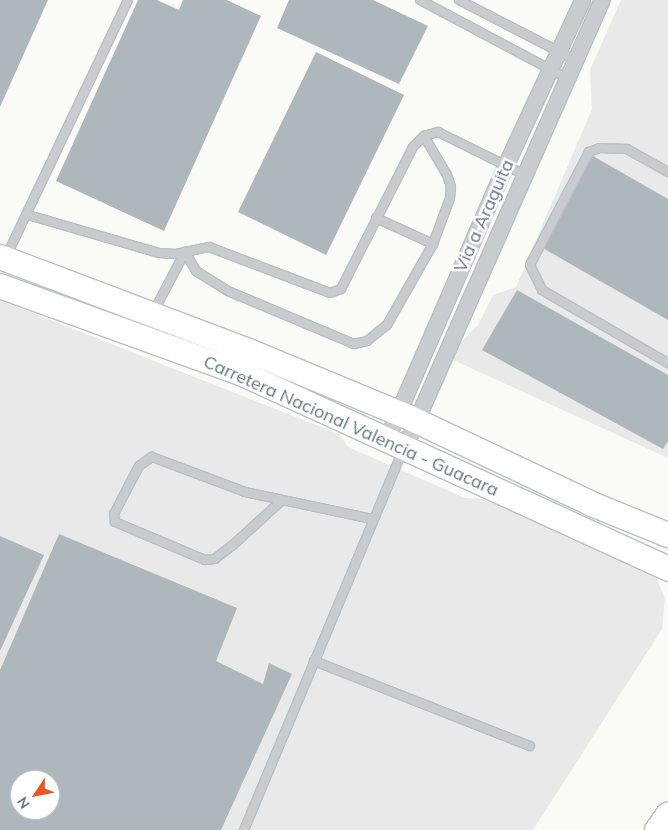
<!DOCTYPE html>
<html>
<head>
<meta charset="utf-8">
<style>
	body { margin:0 }
	#map { position:relative; width:668px; height:830px; overflow:hidden; background:#fafaf7; font-family:Mulish,sans-serif }
	div>[style] { position:absolute }
	.built>* { inset:0; background:#e8e9e8 }
	.building>* { inset:0; background:#aeb7bc; transform-origin:0 0 }
	.roads { filter:drop-shadow(1px 0 #bbbfc3) drop-shadow(-1px 0 #bbbfc3) drop-shadow(0 1px #bbbfc3) drop-shadow(0 -1px #bbbfc3) }
	.lane>* { height:8px; margin:-4px; padding:0 4px; transform-origin:4px; border-radius:4px; background:#c8cccf }
	.street>* { height:15px; margin:-7.5px; padding:0 7.5px; transform-origin:7.5px; border-radius:7.5px; background:#c8cccf }
	.primary>* { height:24px; margin:-12px; padding:0 12px; transform-origin:12px; border-radius:12px; background:#fff }
	span { translate:-50% -50%; white-space:nowrap; text-align:center; line-height:1.15; -webkit-text-stroke:5px #fff; paint-order:stroke }
	.street-label { font-size:18px; color:#637584 }
	.north { position:absolute; left:10px; top:770px; width:50px; height:50px; box-sizing:border-box; background:#fff; border:1px solid #c1c8ce; border-radius:50%; rotate:236deg; font-size:14px; font-weight:700; line-height:20px; text-align:center; color:#637584 }
	.north::after { content:''; display:block; margin:auto; width:18px; height:22px; background:#ee5423; clip-path:polygon(50% 0,100% 100%,50% 72%,0 100%) }
</style>
</head>
<body>
<div id="map">
	<div class="built">
		<i style="clip-path:polygon(621px 0,668px 0,668px 458px,451px 359px,456px 347px,478px 325px,493px 295px,516px 287px,592px 109px,590px 70px)"></i>
		<i style="clip-path:polygon(evenodd,0 300px,339px 434px,348px 447px,465px 498px,485px 499px,655px 575px,665px 598px,662px 629px,533px 830px,0 830px,0 300px,20px 780px,50px 780px,50px 810px,20px 810px,20px 780px)"></i>
	</div>
	<div class="building">
		<i style="clip-path:polygon(0 0,48px 0,0 107px)"></i>
		<i style="clip-path:polygon(138px 0,157px 0,179px 10px,183px 0,227px 0,261px 16px,164px 231px,56px 181px)"></i>
		<i style="clip-path:polygon(289px 0,373px 0,428px 26px,399px 84px,277px 28px)"></i>
		<i style="left:316px;top:52px;width:98px;height:178px;rotate:26deg"></i>
		<i style="clip-path:polygon(593px 156px,668px 199px,668px 320px,541px 247px)"></i>
		<i style="clip-path:polygon(517px 290px,668px 375px,668px 441px,663px 449px,482px 350px)"></i>
		<i style="clip-path:polygon(evenodd,59px 534px,237px 608px,216px 661px,263px 684px,269px 663px,292px 674px,221px 830px,0 830px,0 670px,59px 534px,20px 780px,50px 780px,50px 810px,20px 810px,20px 780px)"></i>
		<i style="clip-path:polygon(0 536px,44px 555px,0 651px)"></i>
	</div>
	<div class="roads">
		<div class="lane">
			<i style="left:420px;top:0;width:166px;rotate:28deg"></i>
			<i style="left:459px;top:0;width:131px;rotate:27.3deg"></i>
			<i style="left:668px;top:172px;width:47px;rotate:-150.7deg"></i>
			<i style="left:627px;top:149px;width:27px;rotate:-178deg"></i>
			<i style="left:600px;top:148px;width:12px;rotate:160deg"></i>
			<i style="left:589px;top:152px;width:127px;rotate:117.6deg"></i>
			<i style="left:530px;top:265px;width:28px;rotate:64deg"></i>
			<i style="left:542px;top:290px;width:146px;rotate:30.1deg"></i>
			<i style="left:28px;top:215px;width:136px;rotate:16.2deg"></i>
			<i style="left:159px;top:253px;width:17px;rotate:3deg"></i>
			<i style="left:176px;top:254px;width:34px;rotate:-12deg"></i>
			<i style="left:209px;top:247px;width:129px;rotate:20.8deg"></i>
			<i style="left:330px;top:293px;width:12px;rotate:-20deg"></i>
			<i style="left:341px;top:289px;width:159px;rotate:-63.1deg"></i>
			<i style="left:413px;top:147px;width:16px;rotate:-45deg"></i>
			<i style="left:424px;top:136px;width:15px;rotate:-16deg"></i>
			<i style="left:438px;top:132px;width:95px;rotate:26.3deg"></i>
			<i style="left:376px;top:218px;width:63px;rotate:24.5deg"></i>
			<i style="left:185px;top:252px;width:22px;rotate:60deg"></i>
			<i style="left:196px;top:271px;width:38px;rotate:32deg"></i>
			<i style="left:228px;top:291px;width:137px;rotate:22.8deg"></i>
			<i style="left:354px;top:344px;width:13px;rotate:-13deg"></i>
			<i style="left:367px;top:341px;width:26px;rotate:-39deg"></i>
			<i style="left:387px;top:325px;width:93px;rotate:-60.4deg"></i>
			<i style="left:433px;top:244px;width:49px;rotate:-69.7deg"></i>
			<i style="left:450px;top:198px;width:11px;rotate:-85deg"></i>
			<i style="left:451px;top:187px;width:13px;rotate:-108deg"></i>
			<i style="left:447px;top:175px;width:45px;rotate:-120.5deg"></i>
			<i style="left:6px;top:257px;width:284px;rotate:-64.6deg"></i>
			<i style="left:154px;top:311px;width:67px;rotate:-62.3deg"></i>
			<i style="left:281px;top:501px;width:64px;rotate:137.5deg"></i>
			<i style="left:234px;top:544px;width:24px;rotate:142deg"></i>
			<i style="left:215px;top:559px;width:10px;rotate:174deg"></i>
			<i style="left:205px;top:560px;width:98px;rotate:-157.1deg"></i>
			<i style="left:115px;top:522px;width:8px;rotate:-97deg"></i>
			<i style="left:114px;top:514px;width:54px;rotate:-62.5deg"></i>
			<i style="left:139px;top:466px;width:16px;rotate:-35deg"></i>
			<i style="left:152px;top:457px;width:99px;rotate:20.6deg"></i>
			<i style="left:245px;top:492px;width:130px;rotate:12deg"></i>
			<i style="left:314px;top:661px;width:232px;rotate:21.5deg"></i>
			<i style="left:244px;top:830px;width:412px;rotate:-67.3deg"></i>
		</div>
		<div class="street">
			<i style="left:386px;top:440px;width:301px;rotate:-66.5deg"></i>
			<i style="left:506px;top:164px;width:181px;rotate:-65.1deg"></i>
			<i style="left:404px;top:448px;width:490px;rotate:-66.2deg"></i>
		</div>
		<div class="primary">
			<i style="left:0;top:257px;width:268px;rotate:20.7deg"></i>
			<i style="left:251px;top:352px;width:170px;rotate:22.5deg"></i>
			<i style="left:408px;top:417px;width:206px;rotate:25.3deg"></i>
			<i style="left:594px;top:505px;width:80px;rotate:22.1deg"></i>
			<i style="left:0;top:286px;width:258px;rotate:19.9deg"></i>
			<i style="left:243px;top:374px;width:468px;rotate:24.6deg"></i>
			<i style="left:657px;top:830px;width:19px;rotate:-54deg"></i>
		</div>
	</div>
	<div class="street-label">
		<span style="left:484px;top:216px;rotate:-66deg">Via a Araguita</span>
		<span style="left:351px;top:426px;rotate:24deg">Carretera Nacional Valencia - Guacara</span>
	</div>
	<div class="north">N</div>
</div>
</body>
</html>
